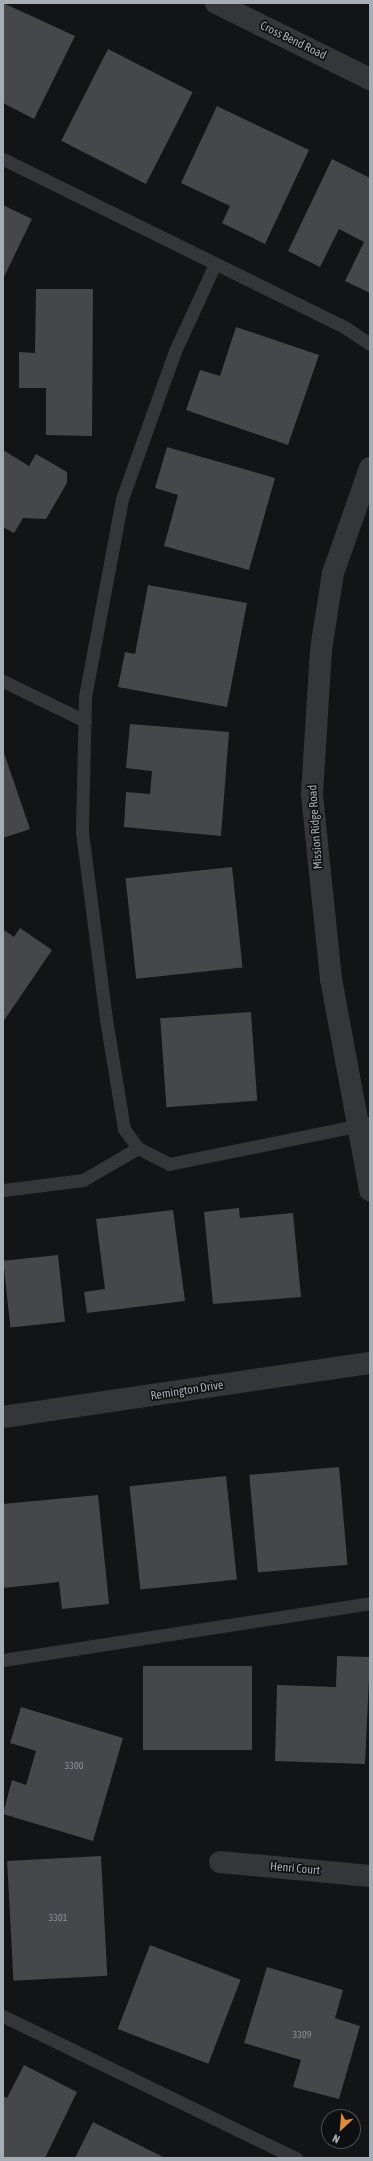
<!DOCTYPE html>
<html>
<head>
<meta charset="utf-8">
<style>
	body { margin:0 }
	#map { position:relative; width:373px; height:2161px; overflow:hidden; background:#131415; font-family:"Asap Condensed",sans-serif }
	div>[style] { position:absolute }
	.building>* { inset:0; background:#45474a; transform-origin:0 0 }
	.service>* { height:13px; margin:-6.5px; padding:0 6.5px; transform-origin:6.5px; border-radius:6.5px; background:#353639 }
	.minor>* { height:22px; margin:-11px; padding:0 11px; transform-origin:11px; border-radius:11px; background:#353639 }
	.tertiary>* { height:22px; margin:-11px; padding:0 11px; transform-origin:11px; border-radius:11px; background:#353639 }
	span { translate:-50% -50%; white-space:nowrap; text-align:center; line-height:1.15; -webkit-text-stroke:3.5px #0e0f10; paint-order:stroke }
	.number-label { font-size:10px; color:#8e949a }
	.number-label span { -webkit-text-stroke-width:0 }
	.street-label { font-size:12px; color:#a6adb4 }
	.frame { position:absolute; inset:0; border:4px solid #a6adb4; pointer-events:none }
	.north { position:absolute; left:321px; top:2109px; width:40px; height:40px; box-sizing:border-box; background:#0e0f10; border:1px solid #4b4e52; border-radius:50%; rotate:206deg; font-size:11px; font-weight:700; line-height:16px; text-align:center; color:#a6adb4 }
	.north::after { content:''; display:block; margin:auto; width:14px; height:18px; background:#e08a40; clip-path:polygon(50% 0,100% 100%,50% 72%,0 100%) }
</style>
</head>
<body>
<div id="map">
	<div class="building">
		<i style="clip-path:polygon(3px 3px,75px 36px,34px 119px,3px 103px)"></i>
		<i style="left:108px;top:49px;width:95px;height:103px;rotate:27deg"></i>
		<i style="clip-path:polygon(217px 106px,309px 150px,265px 244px,222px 223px,230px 206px,181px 183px)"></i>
		<i style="clip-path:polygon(332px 159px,370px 178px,370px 293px,345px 281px,364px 242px,339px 229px,320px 267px,288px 251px)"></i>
		<i style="clip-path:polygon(3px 205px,32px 219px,3px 279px)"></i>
		<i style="clip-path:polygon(36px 289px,93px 289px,92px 436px,46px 435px,46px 388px,19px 388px,19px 352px,35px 353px)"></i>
		<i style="clip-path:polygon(236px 327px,319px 355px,288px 445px,186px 410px,200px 370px,220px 376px)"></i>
		<i style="clip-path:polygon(167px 447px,275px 478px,249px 570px,164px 546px,178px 495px,155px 488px)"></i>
		<i style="clip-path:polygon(3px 450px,29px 466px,36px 454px,67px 472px,67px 483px,46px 519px,23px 518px,14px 533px,3px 527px)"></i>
		<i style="clip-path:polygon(148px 585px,247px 603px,227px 707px,118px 687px,125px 652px,135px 654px)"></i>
		<i style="clip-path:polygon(130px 724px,229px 732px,221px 836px,124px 827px,126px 792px,150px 794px,152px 771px,126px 768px)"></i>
		<i style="clip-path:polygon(3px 750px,30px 829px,3px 838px)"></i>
		<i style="left:232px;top:867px;width:101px;height:107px;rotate:84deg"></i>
		<i style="clip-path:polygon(20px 928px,52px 950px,3px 1022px,3px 929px,14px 937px)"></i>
		<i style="left:251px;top:1012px;width:89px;height:91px;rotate:86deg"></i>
		<i style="clip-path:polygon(239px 1208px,240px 1218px,293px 1213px,301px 1297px,213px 1304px,204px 1212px)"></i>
		<i style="clip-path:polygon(173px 1210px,185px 1301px,87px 1313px,84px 1292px,105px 1289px,96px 1219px)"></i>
		<i style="left:58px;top:1255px;width:67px;height:55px;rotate:84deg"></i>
		<i style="left:339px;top:1467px;width:98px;height:90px;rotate:85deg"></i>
		<i style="left:226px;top:1476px;width:104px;height:97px;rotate:84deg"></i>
		<i style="clip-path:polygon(98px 1495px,109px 1604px,62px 1609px,59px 1582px,3px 1588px,3px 1504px)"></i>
		<i style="clip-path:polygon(337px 1656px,370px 1657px,365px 1764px,275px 1761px,277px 1685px,336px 1687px)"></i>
		<i style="left:252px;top:1666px;width:84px;height:109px;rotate:90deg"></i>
		<i style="clip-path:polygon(21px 1707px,123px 1738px,93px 1841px,3px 1814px,12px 1780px,26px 1785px,36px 1751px,10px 1743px)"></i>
		<i style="left:101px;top:1856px;width:120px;height:94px;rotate:87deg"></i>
		<i style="left:150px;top:1945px;width:97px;height:90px;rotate:21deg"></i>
		<i style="clip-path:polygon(267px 1967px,343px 1990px,335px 2018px,360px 2026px,339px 2099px,293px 2087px,301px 2060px,244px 2043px)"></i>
		<i style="clip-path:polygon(24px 2065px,77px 2092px,45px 2158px,3px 2158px,3px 2096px,7px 2098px)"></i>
		<i style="clip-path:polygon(93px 2122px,165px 2158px,75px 2158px)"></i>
	</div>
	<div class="service">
		<i style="left:3px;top:159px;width:382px;rotate:26.2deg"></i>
		<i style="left:346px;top:328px;width:29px;rotate:34deg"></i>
		<i style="left:215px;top:264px;width:96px;rotate:114.7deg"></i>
		<i style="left:175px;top:351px;width:157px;rotate:109.7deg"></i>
		<i style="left:122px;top:499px;width:201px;rotate:100.6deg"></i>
		<i style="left:85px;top:697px;width:135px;rotate:91.3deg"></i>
		<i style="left:82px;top:832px;width:189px;rotate:82.7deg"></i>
		<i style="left:106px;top:1019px;width:111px;rotate:80.7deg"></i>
		<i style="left:124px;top:1129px;width:24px;rotate:54deg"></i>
		<i style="left:138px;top:1148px;width:35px;rotate:27deg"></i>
		<i style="left:169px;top:1164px;width:205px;rotate:-11.5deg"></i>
		<i style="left:3px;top:681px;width:91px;rotate:26deg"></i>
		<i style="left:3px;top:1190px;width:81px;rotate:-7.1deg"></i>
		<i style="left:83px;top:1180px;width:64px;rotate:-30.2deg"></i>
		<i style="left:3px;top:1660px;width:371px;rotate:-8.8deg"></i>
		<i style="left:3px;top:2016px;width:326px;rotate:25.9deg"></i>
	</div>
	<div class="minor">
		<i style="left:3px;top:1417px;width:371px;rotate:-8.4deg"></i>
		<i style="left:220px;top:1862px;width:151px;rotate:5.3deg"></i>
	</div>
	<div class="tertiary">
		<i style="left:216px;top:3px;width:172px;rotate:26.3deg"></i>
		<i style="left:370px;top:468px;width:111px;rotate:109.4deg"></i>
		<i style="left:333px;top:573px;width:78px;rotate:98.9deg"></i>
		<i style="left:321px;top:650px;width:145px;rotate:93.6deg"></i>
		<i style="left:312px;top:795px;width:185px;rotate:84.1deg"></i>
		<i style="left:331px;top:979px;width:215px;rotate:79.5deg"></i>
	</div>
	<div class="number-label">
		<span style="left:74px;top:1766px">3300</span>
		<span style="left:58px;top:1918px">3301</span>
		<span style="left:302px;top:2035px">3309</span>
	</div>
	<div class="street-label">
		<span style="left:293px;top:41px;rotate:26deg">Cross Bend Road</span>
		<span style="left:316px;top:827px;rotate:-94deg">Mission Ridge Road</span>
		<span style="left:187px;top:1391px;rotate:-9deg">Remington Drive</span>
		<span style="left:295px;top:1869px;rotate:5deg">Henri Court</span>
	</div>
	<div class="frame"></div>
	<div class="north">N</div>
</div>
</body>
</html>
